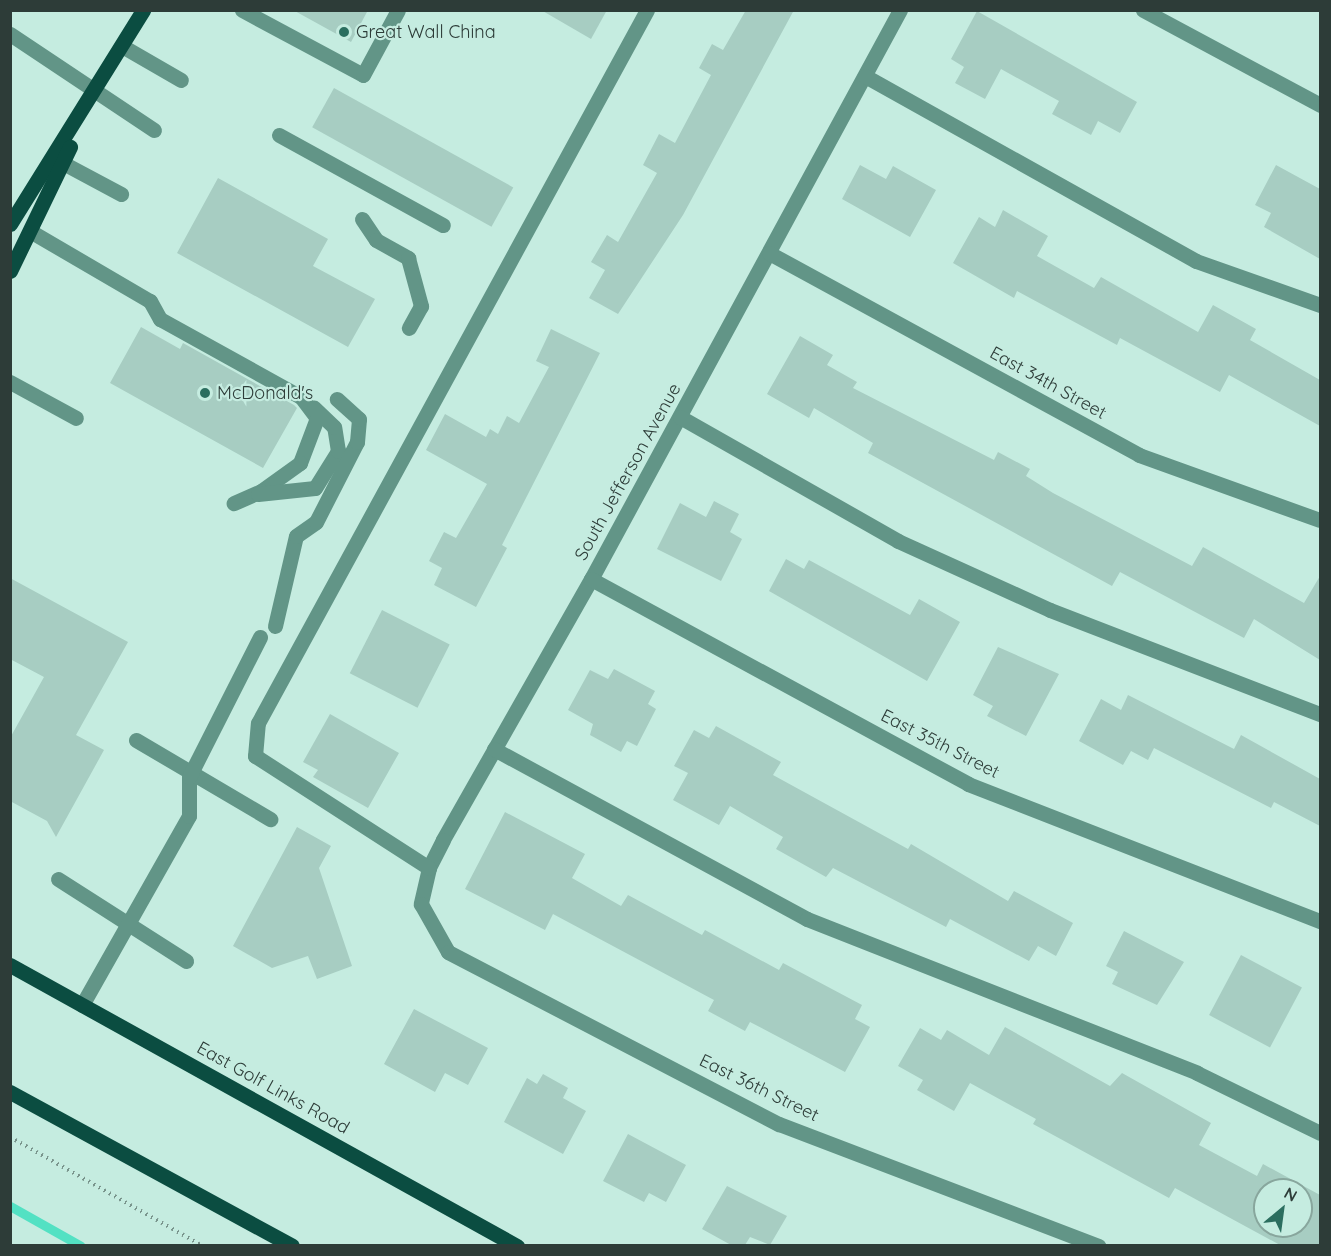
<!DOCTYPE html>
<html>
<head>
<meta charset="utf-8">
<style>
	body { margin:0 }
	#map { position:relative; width:1331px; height:1256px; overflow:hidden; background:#c5ece0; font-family:Quicksand,sans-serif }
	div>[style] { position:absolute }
	.stream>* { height:9px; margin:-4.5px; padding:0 4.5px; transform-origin:4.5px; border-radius:4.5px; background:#53e1c3 }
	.building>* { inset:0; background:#a7cdc2; transform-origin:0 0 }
	.path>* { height:4px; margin-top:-2px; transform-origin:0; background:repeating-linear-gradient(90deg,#79948c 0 1.5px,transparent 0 6px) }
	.minor>* { height:15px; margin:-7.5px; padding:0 7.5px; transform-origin:7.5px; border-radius:7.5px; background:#629587 }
	.major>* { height:15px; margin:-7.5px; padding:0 7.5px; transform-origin:7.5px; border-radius:7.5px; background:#0b4d41 }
	.dots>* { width:16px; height:16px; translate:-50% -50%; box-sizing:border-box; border:3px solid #c5ece0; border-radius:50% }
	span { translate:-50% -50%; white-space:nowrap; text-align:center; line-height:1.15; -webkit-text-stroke:4.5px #c5ece0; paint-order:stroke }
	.poi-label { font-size:18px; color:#2d3c38 }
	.left { translate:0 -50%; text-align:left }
	.street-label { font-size:18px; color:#2d3c38 }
	.frame { position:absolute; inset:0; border:12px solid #2d3c38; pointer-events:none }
	.north { position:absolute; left:1253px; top:1178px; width:60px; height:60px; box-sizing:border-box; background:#c5ece0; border:2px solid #88a69d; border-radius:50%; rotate:29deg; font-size:16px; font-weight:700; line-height:24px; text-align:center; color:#2d3c38 }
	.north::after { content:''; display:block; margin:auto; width:21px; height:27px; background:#2b6e5f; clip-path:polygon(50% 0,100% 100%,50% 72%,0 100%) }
</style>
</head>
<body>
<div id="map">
	<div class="stream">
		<i style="left:10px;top:1206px;width:81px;rotate:29.4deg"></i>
	</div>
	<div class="building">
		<i style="clip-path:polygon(293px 10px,368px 10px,351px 42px)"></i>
		<i style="clip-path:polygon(541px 10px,607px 10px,591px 39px)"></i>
		<i style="clip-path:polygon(746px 10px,794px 10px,683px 215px,618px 314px,589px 298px,605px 270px,591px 262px,607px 235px,618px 242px,657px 173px,643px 165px,659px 134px,675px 143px,711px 75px,699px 68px,712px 44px,723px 50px)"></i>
		<i style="clip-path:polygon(977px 11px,1137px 102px,1120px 133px,1098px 121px,1091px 135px,1052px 114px,1059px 101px,1001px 69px,985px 99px,955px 83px,964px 67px,951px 59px)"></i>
		<i style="left:334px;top:88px;width:205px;height:45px;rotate:29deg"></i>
		<i style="clip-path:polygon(860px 165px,886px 179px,893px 166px,936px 190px,910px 237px,842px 199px)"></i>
		<i style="clip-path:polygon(1276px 165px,1320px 189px,1320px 259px,1264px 227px,1271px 213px,1255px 205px)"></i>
		<i style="clip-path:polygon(218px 178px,328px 239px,313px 266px,375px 299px,348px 347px,177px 253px)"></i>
		<i style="clip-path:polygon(1003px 210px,1048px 236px,1037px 256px,1094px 288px,1101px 277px,1198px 332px,1213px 305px,1256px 329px,1250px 340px,1320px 380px,1320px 426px,1229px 375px,1220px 392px,1120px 338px,1117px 345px,1017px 291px,1014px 298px,953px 263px,979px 217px,995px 227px)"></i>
		<i style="clip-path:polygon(141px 327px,180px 349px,183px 343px,294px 405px,297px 408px,263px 468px,110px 383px)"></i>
		<i style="clip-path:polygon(551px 329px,600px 353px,502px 545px,507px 548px,476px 607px,434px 585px,442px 568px,429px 561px,444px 532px,456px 538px,487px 484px,426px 450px,445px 414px,486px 437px,490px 429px,498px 434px,507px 416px,519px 423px,549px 367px,536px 361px)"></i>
		<i style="clip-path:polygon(800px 336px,833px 355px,827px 365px,857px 382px,853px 388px,994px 460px,998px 452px,1030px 469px,1026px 476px,1053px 493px,1192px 566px,1203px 547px,1304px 603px,1320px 576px,1320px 660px,1254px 619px,1244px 638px,1120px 572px,1112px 586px,868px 453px,873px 443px,814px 408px,809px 418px,767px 394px)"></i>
		<i style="clip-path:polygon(714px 501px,739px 514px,730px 532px,742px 539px,721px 581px,657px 549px,680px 503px,706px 517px)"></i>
		<i style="clip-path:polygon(786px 559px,804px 569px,809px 560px,910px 615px,919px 599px,960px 622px,927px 681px,769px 591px)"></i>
		<i style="clip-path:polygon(10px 578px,128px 642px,76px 735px,104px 750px,56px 837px,47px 821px,10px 801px,10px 738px,44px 677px,10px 659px)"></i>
		<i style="left:382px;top:610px;width:76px;height:71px;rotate:27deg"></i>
		<i style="clip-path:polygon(998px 647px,1059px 674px,1026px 736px,987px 716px,993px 706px,973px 695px)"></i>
		<i style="clip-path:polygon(614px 669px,655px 691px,648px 704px,656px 709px,637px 746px,627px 741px,621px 752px,590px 735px,593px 724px,568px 710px,590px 670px,608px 679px)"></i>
		<i style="clip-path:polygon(1128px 695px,1234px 749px,1241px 735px,1320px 779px,1320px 826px,1274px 802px,1271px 808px,1154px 748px,1148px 760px,1131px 751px,1123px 765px,1079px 741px,1101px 699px,1121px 710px)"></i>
		<i style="clip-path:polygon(330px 714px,399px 753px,368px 808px,313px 777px,318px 770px,303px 762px)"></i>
		<i style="clip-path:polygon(716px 726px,781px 762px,773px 775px,908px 849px,911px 844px,1008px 901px,1014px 891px,1073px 923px,1056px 956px,1038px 946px,1029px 961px,950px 919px,946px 927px,833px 868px,826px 877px,776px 849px,783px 837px,730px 806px,719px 825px,673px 800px,688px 773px,674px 766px,694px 730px,709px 738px)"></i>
		<i style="clip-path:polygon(505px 812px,585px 854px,572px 878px,621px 906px,628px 895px,702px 935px,705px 930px,779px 970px,783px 963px,862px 1005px,855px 1019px,870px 1027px,845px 1072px,750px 1022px,745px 1031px,708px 1011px,714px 1000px,553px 914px,545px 930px,465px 889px)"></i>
		<i style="clip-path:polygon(297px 827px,331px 846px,319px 868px,352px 966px,317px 979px,308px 956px,272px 968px,233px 946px)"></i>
		<i style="clip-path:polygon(1124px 931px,1184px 962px,1157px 1005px,1112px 984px,1118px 972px,1106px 966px)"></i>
		<i style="left:1241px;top:955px;width:69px;height:68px;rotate:28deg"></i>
		<i style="clip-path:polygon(414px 1009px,488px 1048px,468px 1085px,445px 1073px,435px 1092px,384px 1064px)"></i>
		<i style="clip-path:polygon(evenodd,1005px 1027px,1110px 1086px,1122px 1073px,1211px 1123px,1199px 1145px,1257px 1176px,1263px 1164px,1320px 1195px,1320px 1245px,1280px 1245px,1175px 1188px,1169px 1198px,1033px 1124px,1036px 1119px,970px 1083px,954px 1111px,917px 1090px,923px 1080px,898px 1066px,920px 1028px,941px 1040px,947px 1030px,989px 1055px,1005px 1027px,1265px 1190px,1301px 1190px,1301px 1226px,1265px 1226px,1265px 1190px)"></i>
		<i style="clip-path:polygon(543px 1074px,568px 1088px,563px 1098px,586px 1111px,563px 1154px,504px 1122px,527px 1078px,537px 1084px)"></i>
		<i style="clip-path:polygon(628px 1134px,686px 1165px,666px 1202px,649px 1193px,644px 1202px,603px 1181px)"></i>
		<i style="clip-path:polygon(727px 1186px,787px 1216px,770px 1245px,750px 1237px,745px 1245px,731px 1245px,702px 1229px)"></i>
	</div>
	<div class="path">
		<i style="left:10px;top:1137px;width:222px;rotate:29.5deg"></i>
	</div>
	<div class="minor">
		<i style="left:242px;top:10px;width:137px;rotate:28.2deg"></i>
		<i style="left:363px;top:75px;width:74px;rotate:-61.7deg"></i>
		<i style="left:900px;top:10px;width:647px;rotate:118.5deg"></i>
		<i style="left:591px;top:579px;width:300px;rotate:119.6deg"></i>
		<i style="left:443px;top:840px;width:31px;rotate:117deg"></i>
		<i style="left:429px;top:868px;width:37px;rotate:103deg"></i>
		<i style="left:421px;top:904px;width:55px;rotate:60.6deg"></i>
		<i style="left:448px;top:952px;width:373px;rotate:27.5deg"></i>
		<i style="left:779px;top:1124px;width:342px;rotate:20.9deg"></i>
		<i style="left:1143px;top:10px;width:201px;rotate:28.2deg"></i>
		<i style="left:10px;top:34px;width:173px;rotate:33.7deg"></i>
		<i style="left:122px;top:46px;width:68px;rotate:30deg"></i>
		<i style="left:865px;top:76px;width:379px;rotate:29.2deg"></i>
		<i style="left:1196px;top:261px;width:132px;rotate:19.5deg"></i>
		<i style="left:279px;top:135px;width:187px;rotate:28.8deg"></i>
		<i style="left:63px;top:163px;width:66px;rotate:28.1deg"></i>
		<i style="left:362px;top:219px;width:25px;rotate:56deg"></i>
		<i style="left:376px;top:240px;width:37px;rotate:29deg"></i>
		<i style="left:408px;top:258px;width:50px;rotate:74.8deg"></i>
		<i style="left:421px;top:306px;width:25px;rotate:119deg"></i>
		<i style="left:30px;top:231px;width:139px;rotate:30.3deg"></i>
		<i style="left:150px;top:301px;width:21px;rotate:61deg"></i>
		<i style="left:160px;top:319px;width:161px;rotate:29deg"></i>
		<i style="left:301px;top:397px;width:26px;rotate:53deg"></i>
		<i style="left:317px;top:418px;width:48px;rotate:110.7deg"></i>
		<i style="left:300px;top:463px;width:48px;rotate:144.3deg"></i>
		<i style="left:261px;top:491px;width:30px;rotate:156deg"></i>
		<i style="left:769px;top:253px;width:422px;rotate:28.6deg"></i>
		<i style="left:1139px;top:455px;width:192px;rotate:19.8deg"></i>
		<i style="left:10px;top:382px;width:75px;rotate:28.6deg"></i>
		<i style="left:680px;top:417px;width:251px;rotate:29.6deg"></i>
		<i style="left:898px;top:541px;width:167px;rotate:24.4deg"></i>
		<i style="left:1050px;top:610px;width:289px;rotate:21.1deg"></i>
		<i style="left:258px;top:494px;width:57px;rotate:-6deg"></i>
		<i style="left:315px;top:488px;width:44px;rotate:-58.1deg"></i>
		<i style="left:338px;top:451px;width:24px;rotate:-99deg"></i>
		<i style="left:334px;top:427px;width:28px;rotate:-136deg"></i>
		<i style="left:591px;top:579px;width:429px;rotate:28.5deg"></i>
		<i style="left:968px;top:784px;width:378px;rotate:21.3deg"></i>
		<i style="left:275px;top:626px;width:92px;rotate:-76.9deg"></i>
		<i style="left:296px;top:536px;width:24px;rotate:-35deg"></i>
		<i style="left:316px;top:522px;width:90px;rotate:-62.9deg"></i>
		<i style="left:357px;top:442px;width:23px;rotate:-85deg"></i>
		<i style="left:359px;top:419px;width:30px;rotate:-138deg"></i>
		<i style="left:136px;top:740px;width:156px;rotate:30.5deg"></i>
		<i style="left:494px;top:749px;width:356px;rotate:28.5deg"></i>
		<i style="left:807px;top:919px;width:419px;rotate:21.5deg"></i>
		<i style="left:1197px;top:1073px;width:137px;rotate:26deg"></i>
		<i style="left:429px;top:868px;width:207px;rotate:-147.2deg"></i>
		<i style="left:255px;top:756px;width:33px;rotate:-85deg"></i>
		<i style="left:258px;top:723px;width:812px;rotate:-61.38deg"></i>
		<i style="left:58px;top:879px;width:152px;rotate:32.6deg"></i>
		<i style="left:82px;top:1005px;width:217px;rotate:-60.5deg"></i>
		<i style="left:189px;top:816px;width:39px;rotate:-90deg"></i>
		<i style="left:189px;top:777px;width:157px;rotate:-63.1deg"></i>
	</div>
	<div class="major">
		<i style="left:10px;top:224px;width:252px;rotate:-58.1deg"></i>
		<i style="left:10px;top:271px;width:138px;rotate:-64.2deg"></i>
		<i style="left:10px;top:965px;width:580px;rotate:29deg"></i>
		<i style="left:10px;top:1092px;width:321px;rotate:28.6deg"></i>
	</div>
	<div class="dots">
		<i style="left:344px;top:32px;background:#2b6e5f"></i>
		<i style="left:205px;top:393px;background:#2b6e5f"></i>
	</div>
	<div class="poi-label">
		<span class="left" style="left:356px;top:32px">Great Wall China</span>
		<span class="left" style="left:217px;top:393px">McDonald's</span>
	</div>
	<div class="street-label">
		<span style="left:1048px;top:383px;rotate:29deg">East 34th Street</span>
		<span style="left:628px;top:472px;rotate:-61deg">South Jefferson Avenue</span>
		<span style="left:940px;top:744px;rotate:27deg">East 35th Street</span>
		<span style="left:273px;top:1088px;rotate:29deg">East Golf Links Road</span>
		<span style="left:759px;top:1088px;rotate:26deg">East 36th Street</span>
	</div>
	<div class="frame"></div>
	<div class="north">N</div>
</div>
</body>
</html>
